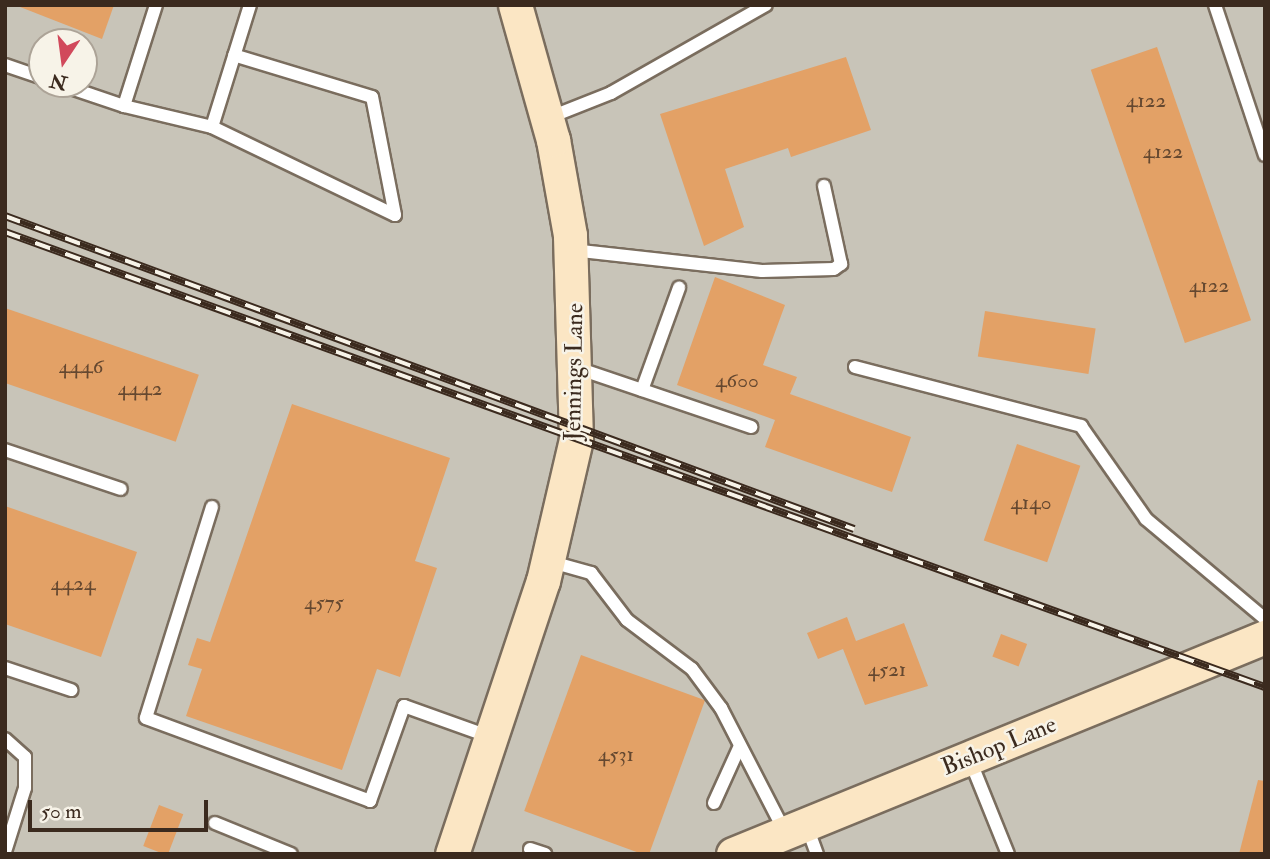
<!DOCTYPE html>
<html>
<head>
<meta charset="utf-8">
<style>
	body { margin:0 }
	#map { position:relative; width:1270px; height:859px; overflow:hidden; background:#f0ead4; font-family:"IM FELL Double Pica",serif }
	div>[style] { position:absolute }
	.industrial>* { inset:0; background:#c8c4b8 }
	.building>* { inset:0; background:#e3a166; transform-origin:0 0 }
	.roads { filter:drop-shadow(2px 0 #7a6d5e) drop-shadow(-2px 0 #7a6d5e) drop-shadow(0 2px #7a6d5e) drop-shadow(0 -2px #7a6d5e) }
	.lane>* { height:12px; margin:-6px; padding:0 6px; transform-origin:6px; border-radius:6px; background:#fff }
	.secondary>* { height:33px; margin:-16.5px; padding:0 16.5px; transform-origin:16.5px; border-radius:16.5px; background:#fbe6c4 }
	.rail>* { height:8px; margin-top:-4px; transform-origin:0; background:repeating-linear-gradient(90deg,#f7f3e8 0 16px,#3b2a1e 0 32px); box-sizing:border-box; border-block:2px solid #3b2a1e }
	span { translate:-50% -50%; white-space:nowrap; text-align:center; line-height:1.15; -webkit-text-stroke:5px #f7f3e8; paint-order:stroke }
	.number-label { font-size:21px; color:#654830 }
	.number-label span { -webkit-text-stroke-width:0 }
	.street-label { font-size:24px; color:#3b2a1e }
	.frame { position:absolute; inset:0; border:7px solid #3b2a1e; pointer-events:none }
	.north { position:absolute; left:28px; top:28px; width:70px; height:70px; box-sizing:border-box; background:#f7f3e8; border:2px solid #aca397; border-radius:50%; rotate:193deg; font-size:19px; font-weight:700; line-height:28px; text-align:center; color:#3b2a1e }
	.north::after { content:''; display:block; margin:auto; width:24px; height:32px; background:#d1495b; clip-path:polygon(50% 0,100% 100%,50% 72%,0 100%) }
	.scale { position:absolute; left:28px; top:800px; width:180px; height:32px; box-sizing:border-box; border:4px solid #3b2a1e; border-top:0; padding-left:9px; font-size:21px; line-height:24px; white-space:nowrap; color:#3b2a1e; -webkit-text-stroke:5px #f7f3e8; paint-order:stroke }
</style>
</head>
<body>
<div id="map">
	<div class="industrial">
		<i style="clip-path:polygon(evenodd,5px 5px,1265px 5px,1265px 854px,5px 854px,5px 5px,42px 42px,84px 42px,84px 84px,42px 84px,42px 42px)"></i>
	</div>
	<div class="building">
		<i style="clip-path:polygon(15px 5px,114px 5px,102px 39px)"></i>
		<i style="left:1157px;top:47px;width:289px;height:70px;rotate:71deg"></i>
		<i style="clip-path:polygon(846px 57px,871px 130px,791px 157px,788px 148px,725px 169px,744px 227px,704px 246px,660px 114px)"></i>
		<i style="clip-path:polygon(715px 277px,785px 305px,763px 365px,797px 377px,790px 394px,911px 437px,892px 492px,765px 447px,775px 420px,677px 385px)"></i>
		<i style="left:5px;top:308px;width:205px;height:71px;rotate:19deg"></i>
		<i style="left:985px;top:311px;width:112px;height:46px;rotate:9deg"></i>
		<i style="clip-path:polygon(292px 404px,450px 458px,415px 561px,437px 568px,400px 677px,377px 669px,342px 770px,186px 716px,202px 669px,188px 665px,197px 638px,210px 642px)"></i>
		<i style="left:1017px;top:444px;width:67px;height:102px;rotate:19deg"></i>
		<i style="clip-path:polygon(5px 506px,137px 552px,101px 657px,5px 624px)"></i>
		<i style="clip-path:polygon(847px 617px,856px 641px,904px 623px,928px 686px,865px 705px,843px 649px,818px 659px,807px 633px)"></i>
		<i style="left:1001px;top:634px;width:28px;height:24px;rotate:21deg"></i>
		<i style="left:581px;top:655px;width:132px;height:166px;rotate:20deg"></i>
		<i style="clip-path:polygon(1258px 780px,1265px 781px,1265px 854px,1239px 854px)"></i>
		<i style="left:159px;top:805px;width:26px;height:44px;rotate:21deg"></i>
	</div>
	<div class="roads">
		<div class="lane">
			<i style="left:156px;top:5px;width:106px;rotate:107.6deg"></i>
			<i style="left:124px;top:106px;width:90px;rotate:13.4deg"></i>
			<i style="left:212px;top:127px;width:128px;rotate:-72.7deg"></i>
			<i style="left:1215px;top:5px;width:158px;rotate:71.6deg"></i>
			<i style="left:5px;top:65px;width:39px;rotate:19deg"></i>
			<i style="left:59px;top:84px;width:69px;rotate:18.7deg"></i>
			<i style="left:548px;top:118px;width:68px;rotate:-21.6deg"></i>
			<i style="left:611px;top:93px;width:178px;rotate:-29.6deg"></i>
			<i style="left:212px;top:127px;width:203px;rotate:25.7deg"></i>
			<i style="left:395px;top:215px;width:120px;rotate:-101deg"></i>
			<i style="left:372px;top:97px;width:144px;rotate:-163.1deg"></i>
			<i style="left:572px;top:250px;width:191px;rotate:6.3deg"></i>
			<i style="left:762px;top:271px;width:72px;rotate:-1.6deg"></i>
			<i style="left:834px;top:269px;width:9px;rotate:-36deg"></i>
			<i style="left:841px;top:264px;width:80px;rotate:-102.3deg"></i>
			<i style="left:855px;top:367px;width:234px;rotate:14.6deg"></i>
			<i style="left:1081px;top:426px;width:113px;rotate:55deg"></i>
			<i style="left:1146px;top:519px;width:155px;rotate:40deg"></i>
			<i style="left:577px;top:368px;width:184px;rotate:18.7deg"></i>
			<i style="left:642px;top:390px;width:109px;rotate:-70.1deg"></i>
			<i style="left:5px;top:450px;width:122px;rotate:18.6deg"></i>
			<i style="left:212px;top:507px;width:221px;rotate:107.4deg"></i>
			<i style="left:146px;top:718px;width:239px;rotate:20.3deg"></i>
			<i style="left:370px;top:801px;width:101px;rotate:-70.3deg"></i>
			<i style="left:404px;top:706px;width:89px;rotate:19.7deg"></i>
			<i style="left:548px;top:561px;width:45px;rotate:15.6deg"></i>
			<i style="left:591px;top:573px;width:59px;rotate:52.5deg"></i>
			<i style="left:627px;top:620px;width:81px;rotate:37deg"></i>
			<i style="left:692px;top:669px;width:49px;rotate:53.4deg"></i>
			<i style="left:721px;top:708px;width:140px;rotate:62.7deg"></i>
			<i style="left:5px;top:668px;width:70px;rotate:18.4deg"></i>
			<i style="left:5px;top:739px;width:27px;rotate:42deg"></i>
			<i style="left:25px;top:757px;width:31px;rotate:90deg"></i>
			<i style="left:25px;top:788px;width:67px;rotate:107.4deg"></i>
			<i style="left:970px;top:760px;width:101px;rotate:68deg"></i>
			<i style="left:714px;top:803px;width:60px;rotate:-65.6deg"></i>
			<i style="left:215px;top:823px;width:82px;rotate:22.2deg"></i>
			<i style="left:806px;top:824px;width:32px;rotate:70deg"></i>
			<i style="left:530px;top:849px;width:16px;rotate:18deg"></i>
		</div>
		<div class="secondary">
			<i style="left:452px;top:854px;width:288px;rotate:-71.6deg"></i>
			<i style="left:543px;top:581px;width:146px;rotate:-76.9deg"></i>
			<i style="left:576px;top:439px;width:204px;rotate:-91.7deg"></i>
			<i style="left:570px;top:235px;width:97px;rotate:-100.1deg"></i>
			<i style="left:553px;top:140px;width:140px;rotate:-105.7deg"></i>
			<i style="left:733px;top:854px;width:575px;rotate:-22.19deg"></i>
		</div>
	</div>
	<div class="rail">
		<i style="left:5px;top:216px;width:905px;rotate:20.24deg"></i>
		<i style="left:5px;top:232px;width:1340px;rotate:19.86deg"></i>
	</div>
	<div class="number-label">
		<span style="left:1146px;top:101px">4122</span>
		<span style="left:1163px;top:152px">4122</span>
		<span style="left:1209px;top:286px">4122</span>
		<span style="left:81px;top:367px">4446</span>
		<span style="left:737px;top:381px">4600</span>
		<span style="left:140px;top:389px">4442</span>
		<span style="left:1031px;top:503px">4140</span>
		<span style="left:73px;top:584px">4424</span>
		<span style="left:324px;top:603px">4575</span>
		<span style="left:887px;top:670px">4521</span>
		<span style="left:616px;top:755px">4531</span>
	</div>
	<div class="street-label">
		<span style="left:574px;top:372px;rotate:-89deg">Jennings Lane</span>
		<span style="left:999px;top:746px;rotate:-22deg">Bishop Lane</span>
	</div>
	<div class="frame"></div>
	<div class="north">N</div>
	<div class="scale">50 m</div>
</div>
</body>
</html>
